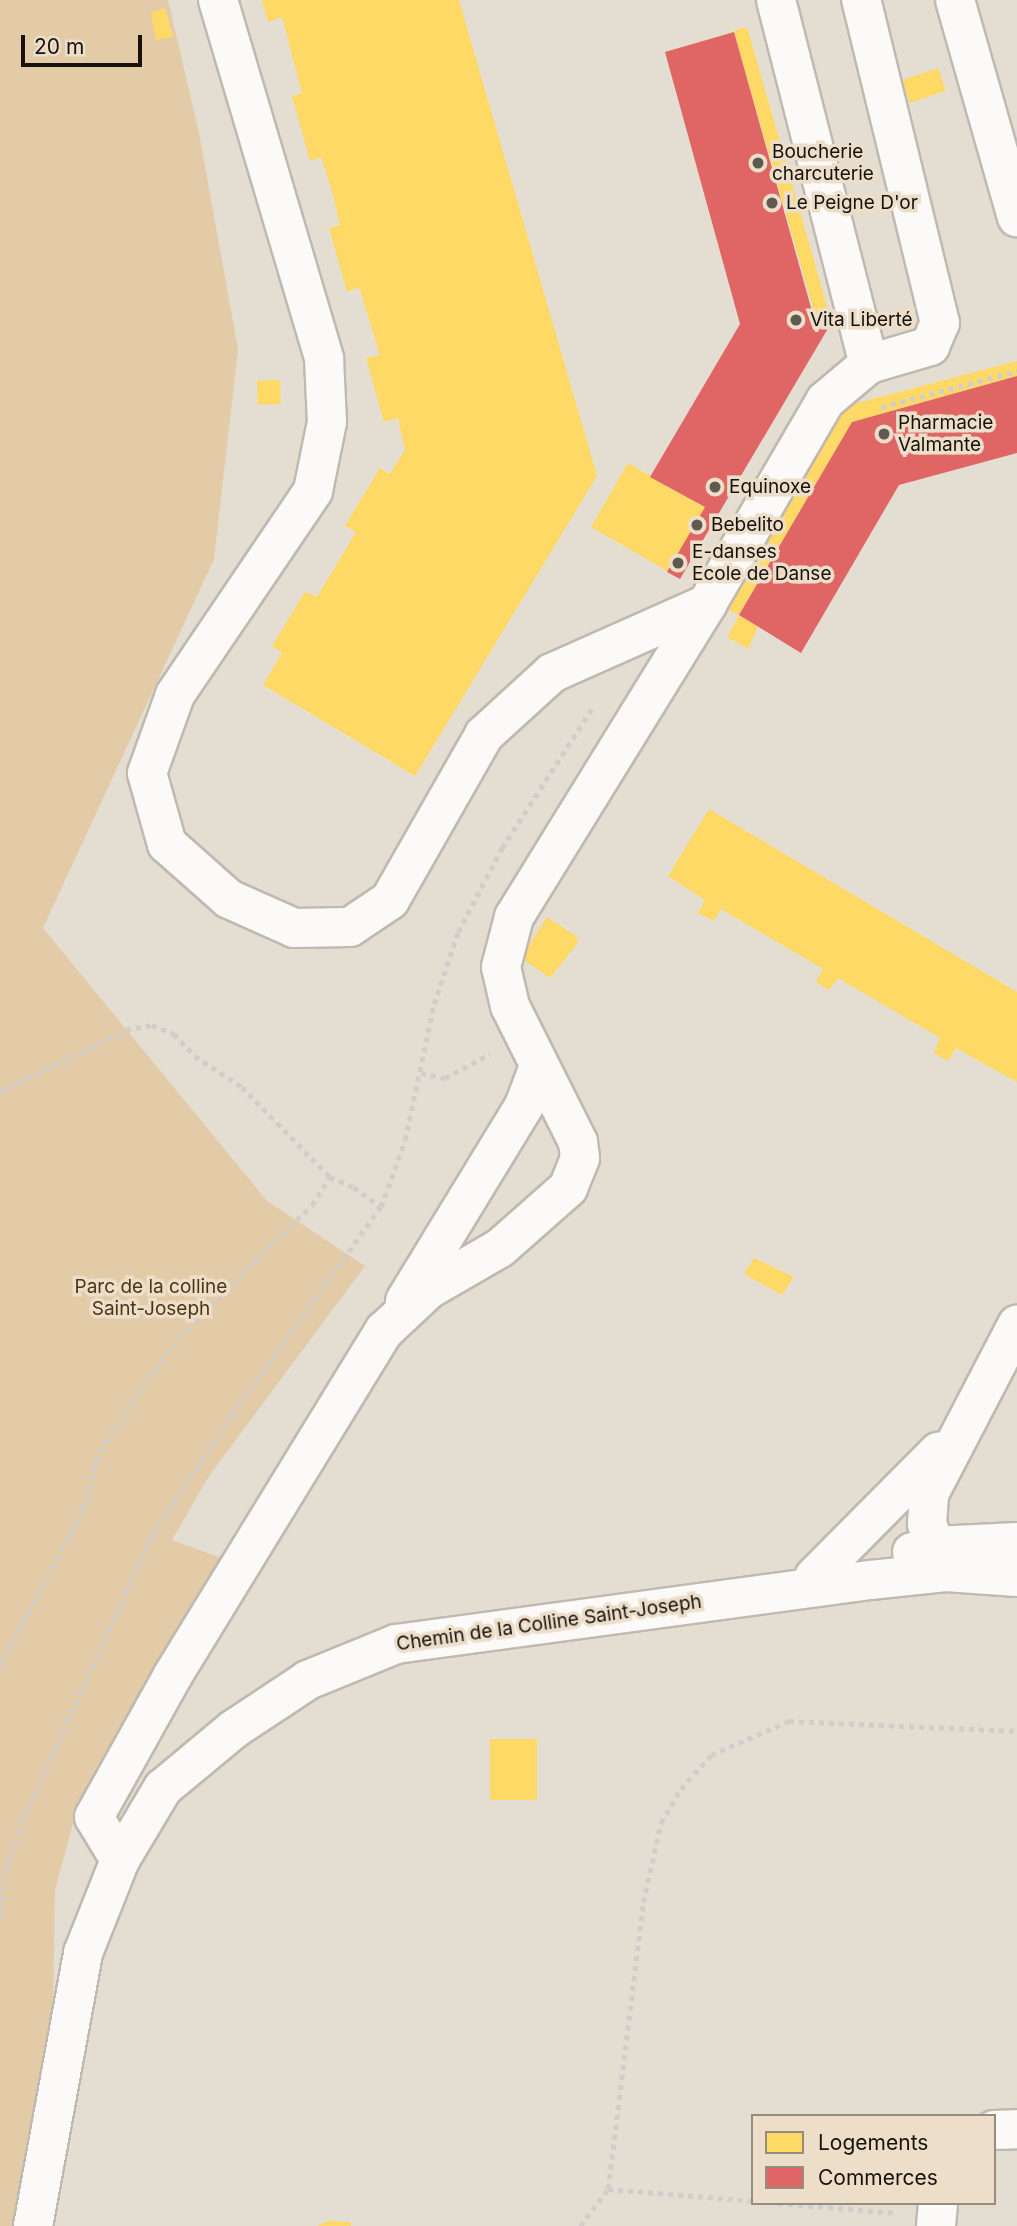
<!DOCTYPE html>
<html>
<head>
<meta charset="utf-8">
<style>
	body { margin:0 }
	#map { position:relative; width:1017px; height:2226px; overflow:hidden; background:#e4ddd1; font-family:Inter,sans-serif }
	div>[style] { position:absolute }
	.green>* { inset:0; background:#e4cba7 }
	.homes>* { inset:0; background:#ffd966; transform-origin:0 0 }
	.shops>* { inset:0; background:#e06666 }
	.path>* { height:4.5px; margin-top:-2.25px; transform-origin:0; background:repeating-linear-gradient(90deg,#d0ceca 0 5px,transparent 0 10px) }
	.roads { filter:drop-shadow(2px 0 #bfb9b0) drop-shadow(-2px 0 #bfb9b0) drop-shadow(0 2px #bfb9b0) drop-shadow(0 -2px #bfb9b0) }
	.minor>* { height:38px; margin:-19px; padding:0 19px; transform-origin:19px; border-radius:19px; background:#fbfaf8 }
	.dots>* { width:19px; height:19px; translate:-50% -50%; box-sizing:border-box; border:4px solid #ecdec9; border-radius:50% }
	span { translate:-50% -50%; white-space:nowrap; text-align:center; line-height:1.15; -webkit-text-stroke:7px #ecdec9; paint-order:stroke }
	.poi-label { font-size:19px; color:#17120b }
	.left { translate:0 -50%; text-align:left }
	.park-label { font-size:19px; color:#4c3715 }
	.street-label { font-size:19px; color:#17120b }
	.legend { position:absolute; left:751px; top:2114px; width:245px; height:91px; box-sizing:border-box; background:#ecdec9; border:2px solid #978c7d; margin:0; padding:9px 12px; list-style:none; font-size:21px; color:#17120b }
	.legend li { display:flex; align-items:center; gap:14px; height:35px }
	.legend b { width:35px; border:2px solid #978c7d }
	.scale { position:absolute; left:21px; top:35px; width:121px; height:32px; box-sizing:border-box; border:4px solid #17120b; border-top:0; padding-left:9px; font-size:21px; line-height:24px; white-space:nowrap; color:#17120b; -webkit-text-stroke:5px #ecdec9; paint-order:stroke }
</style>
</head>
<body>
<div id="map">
	<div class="green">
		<i style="clip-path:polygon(0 0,168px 0,199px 133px,238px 349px,214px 559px,43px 928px,267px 1201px,365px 1266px,209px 1476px,172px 1540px,224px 1559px,95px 1770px,74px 1820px,55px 1890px,53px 2006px,17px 2226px,0 2226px)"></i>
	</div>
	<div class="homes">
		<i style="clip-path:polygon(262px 0,459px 0,597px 476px,415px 776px,263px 685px,282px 653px,272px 646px,305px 592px,317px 597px,356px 532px,345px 526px,380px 468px,390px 474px,405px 450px,398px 418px,384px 422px,366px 358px,380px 355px,359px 287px,347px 292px,329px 228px,340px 225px,332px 191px,321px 157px,310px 161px,292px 96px,302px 93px,282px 17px,268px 22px)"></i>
		<i style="clip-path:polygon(165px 8px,173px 37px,156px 40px,151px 13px)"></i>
		<i style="left:747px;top:27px;width:309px;height:14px;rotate:74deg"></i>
		<i style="left:938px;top:68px;width:24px;height:38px;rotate:71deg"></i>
		<i style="clip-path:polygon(1017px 361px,1017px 376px,852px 422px,739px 615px,727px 609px,842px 407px)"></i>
		<i style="left:280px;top:380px;width:24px;height:23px;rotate:88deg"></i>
		<i style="left:628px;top:463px;width:89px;height:74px;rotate:30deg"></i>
		<i style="clip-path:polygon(739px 615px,758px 627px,748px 649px,727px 637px)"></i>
		<i style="clip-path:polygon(709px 809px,1017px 992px,1017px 1082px,956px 1048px,948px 1061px,934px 1053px,940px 1038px,838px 978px,829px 990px,816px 982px,823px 969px,721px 909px,714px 921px,698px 913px,705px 900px,668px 876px)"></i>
		<i style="clip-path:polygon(547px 917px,576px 936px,578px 943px,550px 978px,521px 958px)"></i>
		<i style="clip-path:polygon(754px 1258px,794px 1277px,782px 1295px,744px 1274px)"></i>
		<i style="left:490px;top:1739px;width:47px;height:61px"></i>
		<i style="clip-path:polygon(328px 2221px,351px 2222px,351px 2226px,317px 2226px)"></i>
	</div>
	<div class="shops">
		<i style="clip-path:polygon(734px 32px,815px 322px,830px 325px,680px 579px,667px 572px,705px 507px,650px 477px,740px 324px,665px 52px)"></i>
		<i style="clip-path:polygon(1017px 376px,1017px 453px,899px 485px,801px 653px,739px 615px,852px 422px)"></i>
	</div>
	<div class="path">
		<i style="left:881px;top:407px;width:141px;rotate:-14.8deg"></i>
		<i style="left:421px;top:1073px;width:25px;rotate:12deg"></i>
		<i style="left:445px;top:1078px;width:51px;rotate:-28.1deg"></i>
		<i style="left:0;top:1092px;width:140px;rotate:-26.2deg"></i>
		<i style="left:126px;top:1030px;width:26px;rotate:-11deg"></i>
		<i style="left:152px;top:1025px;width:24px;rotate:22deg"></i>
		<i style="left:174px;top:1034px;width:30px;rotate:46deg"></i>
		<i style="left:195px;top:1056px;width:56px;rotate:33.4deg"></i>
		<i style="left:242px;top:1087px;width:126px;rotate:45.6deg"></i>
		<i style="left:381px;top:1207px;width:71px;rotate:-70.3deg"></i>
		<i style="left:405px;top:1140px;width:139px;rotate:-78deg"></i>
		<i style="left:434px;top:1004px;width:76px;rotate:-71.6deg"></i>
		<i style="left:458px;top:932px;width:95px;rotate:-62.4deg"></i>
		<i style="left:502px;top:848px;width:168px;rotate:-57.2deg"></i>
		<i style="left:0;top:1666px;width:178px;rotate:-62.1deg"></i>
		<i style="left:83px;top:1509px;width:59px;rotate:-74.3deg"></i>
		<i style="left:99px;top:1452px;width:90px;rotate:-56.8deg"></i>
		<i style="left:148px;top:1377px;width:77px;rotate:-50.3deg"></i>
		<i style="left:197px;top:1318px;width:161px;rotate:-44.5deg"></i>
		<i style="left:312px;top:1205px;width:33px;rotate:-57deg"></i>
		<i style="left:330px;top:1177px;width:26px;rotate:23deg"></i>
		<i style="left:354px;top:1187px;width:34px;rotate:37deg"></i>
		<i style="left:381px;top:1207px;width:256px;rotate:125.6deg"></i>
		<i style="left:232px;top:1415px;width:145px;rotate:123.5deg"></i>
		<i style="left:152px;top:1536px;width:302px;rotate:114.4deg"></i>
		<i style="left:27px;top:1811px;width:59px;rotate:110deg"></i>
		<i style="left:7px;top:1866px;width:54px;rotate:97.4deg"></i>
		<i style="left:608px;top:2189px;width:145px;rotate:4.7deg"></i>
		<i style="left:778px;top:2203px;width:120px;rotate:4.8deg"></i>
		<i style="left:580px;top:2226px;width:46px;rotate:-52.9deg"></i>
		<i style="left:608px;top:2189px;width:289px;rotate:-83deg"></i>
		<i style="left:643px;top:1902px;width:81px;rotate:-77.2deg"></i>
		<i style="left:661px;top:1823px;width:39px;rotate:-60deg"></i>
		<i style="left:681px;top:1789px;width:45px;rotate:-48.6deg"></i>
		<i style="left:711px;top:1755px;width:85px;rotate:-23.6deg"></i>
		<i style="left:789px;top:1721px;width:228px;rotate:2.5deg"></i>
	</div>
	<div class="roads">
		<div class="minor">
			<i style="left:218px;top:0;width:374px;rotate:73.5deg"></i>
			<i style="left:324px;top:359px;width:63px;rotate:87.3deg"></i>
			<i style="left:327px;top:422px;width:70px;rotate:101.5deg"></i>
			<i style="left:313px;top:491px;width:246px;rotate:124.1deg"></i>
			<i style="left:175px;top:695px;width:83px;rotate:109.7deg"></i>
			<i style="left:147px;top:773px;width:74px;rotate:74.3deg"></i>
			<i style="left:167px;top:844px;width:83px;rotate:41.6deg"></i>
			<i style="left:229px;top:899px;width:71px;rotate:24deg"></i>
			<i style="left:294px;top:928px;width:56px;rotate:-1deg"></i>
			<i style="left:350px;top:927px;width:48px;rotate:-34deg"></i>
			<i style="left:390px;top:900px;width:190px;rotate:-60.3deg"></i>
			<i style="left:484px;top:735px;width:92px;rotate:-42.4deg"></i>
			<i style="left:552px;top:673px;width:170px;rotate:-24deg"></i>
			<i style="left:776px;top:0;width:376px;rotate:75.7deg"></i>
			<i style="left:955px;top:0;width:226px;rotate:74.1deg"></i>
			<i style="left:405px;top:1301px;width:228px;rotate:-58.6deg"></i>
			<i style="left:524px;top:1106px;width:43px;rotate:-69.4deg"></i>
			<i style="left:912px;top:1552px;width:23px;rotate:-15deg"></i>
			<i style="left:934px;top:1546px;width:83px;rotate:-2.8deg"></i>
			<i style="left:946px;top:1572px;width:52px;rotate:-111.6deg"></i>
			<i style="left:927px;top:1524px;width:30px;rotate:-86deg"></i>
			<i style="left:929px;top:1494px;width:191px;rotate:-62.5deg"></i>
			<i style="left:814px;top:1577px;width:177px;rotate:-45.2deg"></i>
			<i style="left:120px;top:1860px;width:50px;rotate:-121.2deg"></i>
			<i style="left:94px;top:1817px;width:162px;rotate:-60.9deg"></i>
			<i style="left:173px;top:1675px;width:404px;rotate:-58.5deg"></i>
			<i style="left:384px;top:1331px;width:62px;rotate:-43deg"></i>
			<i style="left:429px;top:1289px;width:82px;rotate:-30deg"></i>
			<i style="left:500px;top:1248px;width:91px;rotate:-41.4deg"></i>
			<i style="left:568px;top:1188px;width:32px;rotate:-68deg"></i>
			<i style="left:580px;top:1158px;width:16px;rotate:-97deg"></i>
			<i style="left:578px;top:1142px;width:152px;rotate:-116.6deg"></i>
			<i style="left:510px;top:1006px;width:40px;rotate:-103deg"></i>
			<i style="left:501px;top:967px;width:52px;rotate:-75.4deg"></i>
			<i style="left:514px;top:917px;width:368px;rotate:-58.3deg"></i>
			<i style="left:707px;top:604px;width:235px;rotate:-59.8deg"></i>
			<i style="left:825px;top:401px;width:57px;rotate:-40.1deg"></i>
			<i style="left:869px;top:364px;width:64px;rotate:-16.4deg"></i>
			<i style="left:930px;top:346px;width:25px;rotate:-67deg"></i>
			<i style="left:940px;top:323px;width:333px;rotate:-103.7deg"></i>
			<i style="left:994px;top:2130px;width:23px;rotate:-2deg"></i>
			<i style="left:33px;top:2226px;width:278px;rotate:-79.6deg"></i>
			<i style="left:83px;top:1953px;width:100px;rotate:-68.3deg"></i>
			<i style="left:120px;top:1860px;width:84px;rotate:-59.2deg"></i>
			<i style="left:163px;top:1788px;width:92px;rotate:-39.7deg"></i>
			<i style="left:234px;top:1729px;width:89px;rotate:-33.5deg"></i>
			<i style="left:308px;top:1680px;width:95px;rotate:-22.2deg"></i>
			<i style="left:396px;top:1644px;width:479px;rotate:-7.7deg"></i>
			<i style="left:871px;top:1580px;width:75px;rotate:-6.1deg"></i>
			<i style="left:946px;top:1572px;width:71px;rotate:4deg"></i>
			<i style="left:936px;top:2226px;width:23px;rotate:-85deg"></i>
		</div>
	</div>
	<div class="dots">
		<i style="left:758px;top:163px;background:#5f5950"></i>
		<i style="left:772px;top:203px;background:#5f5950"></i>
		<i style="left:796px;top:320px;background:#5f5950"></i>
		<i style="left:884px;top:434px;background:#5f5950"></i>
		<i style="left:715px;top:487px;background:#5f5950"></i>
		<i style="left:697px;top:525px;background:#5f5950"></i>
		<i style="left:678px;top:563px;background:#5f5950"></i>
	</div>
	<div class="poi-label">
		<span class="left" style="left:772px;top:163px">Boucherie<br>charcuterie</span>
		<span class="left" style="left:786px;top:203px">Le Peigne D'or</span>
		<span class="left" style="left:810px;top:320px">Vita Liberté</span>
		<span class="left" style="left:898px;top:434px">Pharmacie<br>Valmante</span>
		<span class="left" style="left:729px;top:487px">Equinoxe</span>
		<span class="left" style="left:711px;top:525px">Bebelito</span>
		<span class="left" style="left:692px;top:563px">E-danses<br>Ecole de Danse</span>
	</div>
	<div class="park-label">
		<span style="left:151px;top:1298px">Parc de la colline<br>Saint-Joseph</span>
	</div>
	<div class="street-label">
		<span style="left:549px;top:1623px;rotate:-8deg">Chemin de la Colline Saint-Joseph</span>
	</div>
	<ul class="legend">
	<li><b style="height:19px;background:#ffd966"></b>Logements</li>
	<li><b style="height:19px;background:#e06666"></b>Commerces</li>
	</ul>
	<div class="scale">20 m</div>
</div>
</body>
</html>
